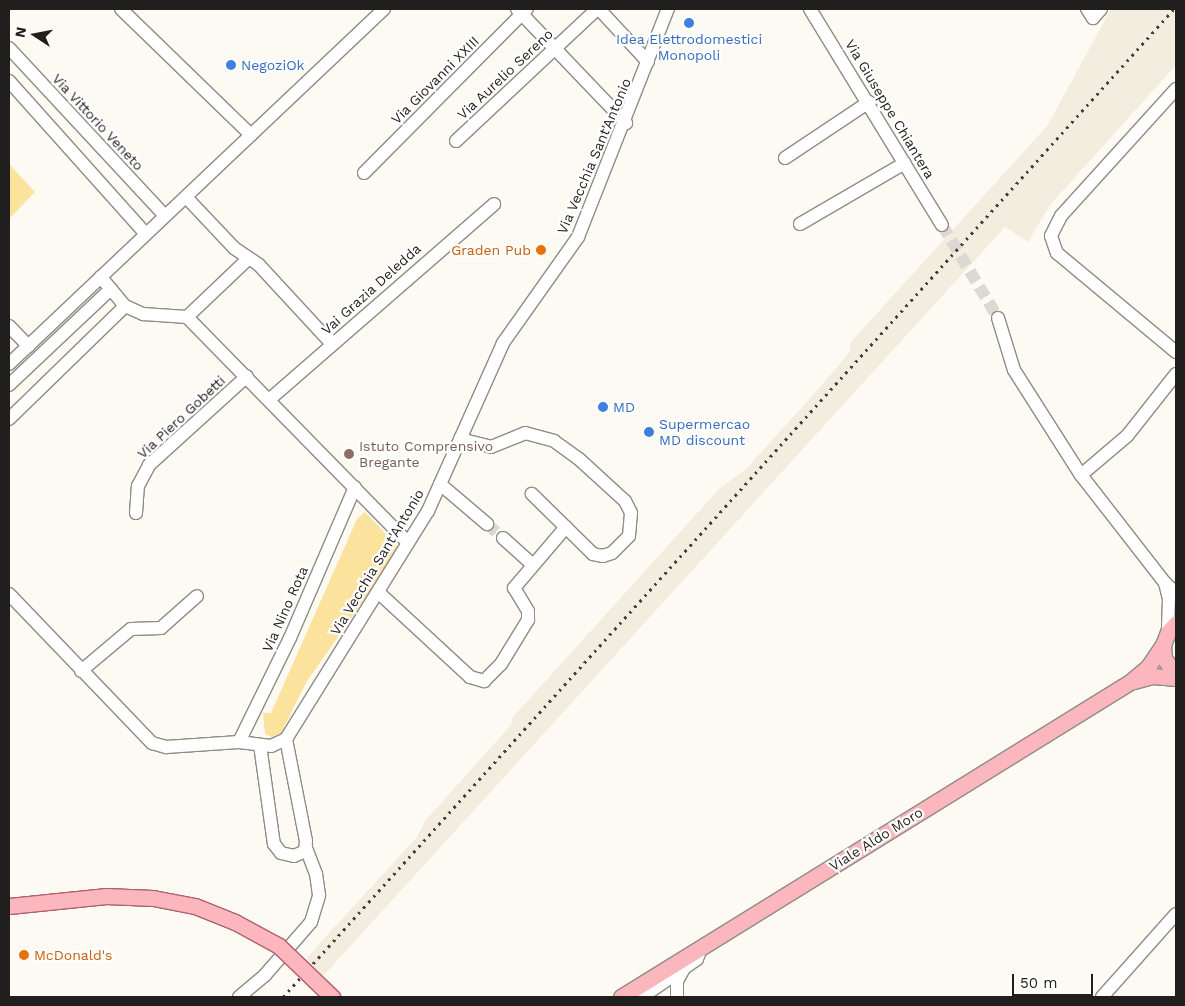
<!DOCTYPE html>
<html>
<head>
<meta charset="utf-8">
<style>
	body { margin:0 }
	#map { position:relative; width:1185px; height:1006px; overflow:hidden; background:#fdfaf3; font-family:"Work Sans",sans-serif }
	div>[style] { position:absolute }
	.built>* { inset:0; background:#f3eddf }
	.green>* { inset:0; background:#fce39d }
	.minor-tunnel>* { height:12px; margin-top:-6px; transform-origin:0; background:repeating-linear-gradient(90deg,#dcd9d3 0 12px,transparent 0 18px) }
	.roads { filter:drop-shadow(1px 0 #8f8c86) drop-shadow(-1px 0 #8f8c86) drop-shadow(0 1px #8f8c86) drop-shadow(0 -1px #8f8c86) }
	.minor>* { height:12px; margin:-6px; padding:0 6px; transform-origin:6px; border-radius:6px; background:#fff }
	.major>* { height:15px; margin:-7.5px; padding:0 7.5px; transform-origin:7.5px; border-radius:7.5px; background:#fcb6be }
	.rail>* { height:3px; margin-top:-1.5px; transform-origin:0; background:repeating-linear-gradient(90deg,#41403d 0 2.5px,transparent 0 7.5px) }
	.bridges { filter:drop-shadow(1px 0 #ae626a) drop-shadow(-1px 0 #ae626a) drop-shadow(0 1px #ae626a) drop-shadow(0 -1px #ae626a) }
	.major-bridge>* { height:15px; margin:-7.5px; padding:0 7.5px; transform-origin:7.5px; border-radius:7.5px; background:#fcb6be }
	.dots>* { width:14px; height:14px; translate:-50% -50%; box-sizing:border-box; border:2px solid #fff; border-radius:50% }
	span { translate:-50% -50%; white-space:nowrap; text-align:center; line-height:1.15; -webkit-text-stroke:4.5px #fff; paint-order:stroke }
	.shop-label { font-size:14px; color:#366cbe }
	.left { translate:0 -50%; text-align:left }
	.street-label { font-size:14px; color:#201f1d }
	.food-label { font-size:14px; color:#c56008 }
	.right { translate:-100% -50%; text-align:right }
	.education-label { font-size:14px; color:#785e54 }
	.frame { position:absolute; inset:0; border:10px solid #201f1d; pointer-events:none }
	.north { position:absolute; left:10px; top:10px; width:50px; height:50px; -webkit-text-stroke:4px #fff; paint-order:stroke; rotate:281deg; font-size:14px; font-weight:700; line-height:20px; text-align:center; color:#201f1d }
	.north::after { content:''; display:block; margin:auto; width:18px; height:22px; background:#201f1d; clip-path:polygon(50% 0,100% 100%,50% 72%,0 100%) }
	.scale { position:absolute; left:1012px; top:974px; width:81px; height:22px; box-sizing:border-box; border:2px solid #201f1d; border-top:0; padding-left:6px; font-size:15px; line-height:18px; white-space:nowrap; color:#201f1d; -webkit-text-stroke:4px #fff; paint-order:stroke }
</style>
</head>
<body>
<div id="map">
	<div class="built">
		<i style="clip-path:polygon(1111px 9px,1176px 9px,1176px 65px,1050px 205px,1028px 242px,1005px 227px,323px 976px,306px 960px,319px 944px,417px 837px,426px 820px,511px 725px,513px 717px,719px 489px,746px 469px,822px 385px,850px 352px,850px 343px,1047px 126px)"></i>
	</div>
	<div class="green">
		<i style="clip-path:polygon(9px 164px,35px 192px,9px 219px)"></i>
		<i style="clip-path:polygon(365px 512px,400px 549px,307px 681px,281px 733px,272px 737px,265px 734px,263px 713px,271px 713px,357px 519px)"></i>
	</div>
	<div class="minor-tunnel">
		<i style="left:942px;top:225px;width:109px;rotate:58.9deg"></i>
		<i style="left:487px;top:524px;width:21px;rotate:41deg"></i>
	</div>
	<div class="roads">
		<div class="minor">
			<i style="left:121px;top:9px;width:181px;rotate:44.1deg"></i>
			<i style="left:517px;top:9px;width:158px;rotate:46.3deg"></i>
			<i style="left:599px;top:9px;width:72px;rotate:47.2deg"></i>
			<i style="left:810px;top:9px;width:253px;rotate:58.6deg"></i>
			<i style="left:1087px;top:9px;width:11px;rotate:56deg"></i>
			<i style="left:1093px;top:18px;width:12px;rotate:-48deg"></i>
			<i style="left:9px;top:48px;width:229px;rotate:47.1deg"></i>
			<i style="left:9px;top:81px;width:205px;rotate:48.2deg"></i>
			<i style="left:1176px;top:89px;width:171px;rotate:132.2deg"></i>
			<i style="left:1061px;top:216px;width:22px;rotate:117deg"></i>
			<i style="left:1051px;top:236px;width:18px;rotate:71deg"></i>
			<i style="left:1057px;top:253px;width:155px;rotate:39.8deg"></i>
			<i style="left:456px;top:141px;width:193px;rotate:-43.1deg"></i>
			<i style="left:785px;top:158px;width:101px;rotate:-33.7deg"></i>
			<i style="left:364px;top:173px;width:231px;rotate:-45.2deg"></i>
			<i style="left:186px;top:197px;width:70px;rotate:46.7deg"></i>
			<i style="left:234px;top:248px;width:30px;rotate:34deg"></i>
			<i style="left:259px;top:265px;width:108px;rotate:47.3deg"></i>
			<i style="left:800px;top:224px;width:121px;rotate:-30.2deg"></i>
			<i style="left:125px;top:306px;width:20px;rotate:24deg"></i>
			<i style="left:143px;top:314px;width:44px;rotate:3.9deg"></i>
			<i style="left:187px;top:317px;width:316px;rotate:45.6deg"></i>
			<i style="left:187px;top:317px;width:84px;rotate:-43.6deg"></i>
			<i style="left:998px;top:318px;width:54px;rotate:72.9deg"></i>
			<i style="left:1014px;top:370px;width:125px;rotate:57.5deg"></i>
			<i style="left:1081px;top:475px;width:137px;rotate:52.1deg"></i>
			<i style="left:1165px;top:583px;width:15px;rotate:42deg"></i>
			<i style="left:9px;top:326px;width:28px;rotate:46deg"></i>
			<i style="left:9px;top:364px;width:516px;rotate:-43.43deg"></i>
			<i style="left:9px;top:385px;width:140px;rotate:-43.3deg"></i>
			<i style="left:270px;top:399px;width:297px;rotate:-41deg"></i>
			<i style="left:9px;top:419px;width:162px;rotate:-44.2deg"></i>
			<i style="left:125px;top:306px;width:38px;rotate:-130deg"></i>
			<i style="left:460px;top:439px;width:32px;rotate:14deg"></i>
			<i style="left:491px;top:447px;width:37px;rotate:-22deg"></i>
			<i style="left:525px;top:433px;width:30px;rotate:15deg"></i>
			<i style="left:554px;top:441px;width:31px;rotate:36deg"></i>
			<i style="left:579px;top:459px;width:62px;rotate:42.4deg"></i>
			<i style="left:625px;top:501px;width:13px;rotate:63deg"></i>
			<i style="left:631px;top:513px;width:23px;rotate:95deg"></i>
			<i style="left:629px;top:536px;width:24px;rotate:135deg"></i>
			<i style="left:612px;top:553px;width:9px;rotate:162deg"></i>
			<i style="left:603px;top:556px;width:10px;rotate:-169deg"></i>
			<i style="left:593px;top:554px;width:86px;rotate:-135.5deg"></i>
			<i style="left:1081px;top:475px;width:60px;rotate:-40.3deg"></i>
			<i style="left:1127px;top:436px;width:79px;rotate:-51.7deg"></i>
			<i style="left:440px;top:484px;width:62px;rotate:40.4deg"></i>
			<i style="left:136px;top:513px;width:27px;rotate:-86deg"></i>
			<i style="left:138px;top:486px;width:24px;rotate:-62deg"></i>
			<i style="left:149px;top:465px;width:132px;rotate:-42.2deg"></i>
			<i style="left:503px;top:538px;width:40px;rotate:42deg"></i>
			<i style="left:1165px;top:583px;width:16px;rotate:76deg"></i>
			<i style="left:1169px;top:599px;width:33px;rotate:92deg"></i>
			<i style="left:378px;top:592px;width:125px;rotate:42.7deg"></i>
			<i style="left:470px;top:677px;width:15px;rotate:16deg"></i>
			<i style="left:484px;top:681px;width:24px;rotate:-45deg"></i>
			<i style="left:501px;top:664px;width:52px;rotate:-58.5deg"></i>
			<i style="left:528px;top:620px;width:9px;rotate:-90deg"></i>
			<i style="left:528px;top:611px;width:27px;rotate:-121deg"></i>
			<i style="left:514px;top:588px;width:80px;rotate:-49.6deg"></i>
			<i style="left:9px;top:594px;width:207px;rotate:46.2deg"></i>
			<i style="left:152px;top:743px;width:15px;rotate:16deg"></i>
			<i style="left:166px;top:747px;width:73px;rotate:-3.9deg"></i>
			<i style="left:239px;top:742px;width:32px;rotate:7deg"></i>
			<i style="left:271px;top:746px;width:17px;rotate:-25deg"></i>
			<i style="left:286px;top:739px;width:269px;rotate:-58.1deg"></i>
			<i style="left:428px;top:511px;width:184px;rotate:-65.9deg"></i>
			<i style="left:503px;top:343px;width:130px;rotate:-54.7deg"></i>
			<i style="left:578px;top:237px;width:245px;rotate:-68.5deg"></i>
			<i style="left:81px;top:671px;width:65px;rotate:-40deg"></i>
			<i style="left:131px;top:629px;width:30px;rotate:-2deg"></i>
			<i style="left:161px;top:628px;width:48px;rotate:-41.6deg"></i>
			<i style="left:239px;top:742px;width:116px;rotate:-63.9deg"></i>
			<i style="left:290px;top:638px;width:164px;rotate:-66.7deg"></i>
			<i style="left:260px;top:745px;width:100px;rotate:82deg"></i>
			<i style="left:274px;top:844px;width:11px;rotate:52deg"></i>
			<i style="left:281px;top:853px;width:13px;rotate:13deg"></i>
			<i style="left:294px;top:856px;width:12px;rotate:-24deg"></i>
			<i style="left:305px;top:851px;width:10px;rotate:-84deg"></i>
			<i style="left:306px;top:841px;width:104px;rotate:-101.1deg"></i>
			<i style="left:239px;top:997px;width:34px;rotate:-40deg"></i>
			<i style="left:265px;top:975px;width:70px;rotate:-49deg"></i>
			<i style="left:311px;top:922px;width:28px;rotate:-73deg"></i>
			<i style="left:319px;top:895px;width:21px;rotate:-98deg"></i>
			<i style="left:316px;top:874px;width:28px;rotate:-111deg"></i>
			<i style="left:642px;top:997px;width:67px;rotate:-34.6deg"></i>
			<i style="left:697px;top:959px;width:12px;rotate:-70deg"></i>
			<i style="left:677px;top:997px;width:16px;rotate:-90deg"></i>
			<i style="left:677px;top:981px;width:13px;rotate:-61deg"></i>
			<i style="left:1102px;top:997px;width:111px;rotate:-48.3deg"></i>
		</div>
		<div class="major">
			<i style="left:1176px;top:623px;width:12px;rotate:132deg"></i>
			<i style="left:1168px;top:632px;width:14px;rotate:111deg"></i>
			<i style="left:1163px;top:645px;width:13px;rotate:86deg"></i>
			<i style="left:1164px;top:658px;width:22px;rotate:56deg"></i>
			<i style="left:1134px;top:681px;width:20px;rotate:-15deg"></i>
			<i style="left:1153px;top:676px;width:23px;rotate:5deg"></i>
			<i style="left:621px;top:997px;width:599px;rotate:-31.75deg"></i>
			<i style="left:1130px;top:682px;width:23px;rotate:-40deg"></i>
			<i style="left:1148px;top:667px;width:27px;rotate:-56deg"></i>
		</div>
	</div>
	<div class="rail">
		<i style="left:283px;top:997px;width:1330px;rotate:-47.96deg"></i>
	</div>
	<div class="bridges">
		<div class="major-bridge">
			<i style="left:9px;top:906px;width:98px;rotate:-5.9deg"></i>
			<i style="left:106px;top:896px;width:47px;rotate:2.4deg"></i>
			<i style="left:153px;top:898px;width:43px;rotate:10.8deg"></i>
			<i style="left:195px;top:906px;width:43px;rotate:21.8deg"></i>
			<i style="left:235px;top:922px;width:50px;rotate:28.6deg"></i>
			<i style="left:279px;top:946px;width:74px;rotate:43.9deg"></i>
		</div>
	</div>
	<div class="dots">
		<i style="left:689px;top:23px;background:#3f7fe0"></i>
		<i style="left:231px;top:65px;background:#3f7fe0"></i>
		<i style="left:541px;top:250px;background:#e8710a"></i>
		<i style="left:603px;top:407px;background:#3f7fe0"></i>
		<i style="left:649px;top:432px;background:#3f7fe0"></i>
		<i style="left:349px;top:454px;background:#8d6e63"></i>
		<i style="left:24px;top:955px;background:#e8710a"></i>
	</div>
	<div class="shop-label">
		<span style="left:689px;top:47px">Idea Elettrodomestici<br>Monopoli</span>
		<span class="left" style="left:241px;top:65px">NegoziOk</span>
		<span class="left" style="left:613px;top:407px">MD</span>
		<span class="left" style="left:659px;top:432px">Supermercao<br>MD discount</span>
	</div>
	<div class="street-label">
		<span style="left:505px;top:74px;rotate:-43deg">Via Aurelio Sereno</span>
		<span style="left:435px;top:80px;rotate:-45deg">Via Giovanni XXIII</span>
		<span style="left:890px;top:109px;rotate:59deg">Via Giuseppe Chiantera</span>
		<span style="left:98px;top:122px;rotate:47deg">Via Vittorio Veneto</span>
		<span style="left:594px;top:156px;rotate:-67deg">Via Vecchia Sant'Antonio</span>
		<span style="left:371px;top:289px;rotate:-42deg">Vai Grazia Deledda</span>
		<span style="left:181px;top:417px;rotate:-43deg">Via Piero Gobetti</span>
		<span style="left:377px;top:562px;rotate:-59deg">Via Vecchia Sant'Antonio</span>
		<span style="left:285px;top:609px;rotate:-66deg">Via Nino Rota</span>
		<span style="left:876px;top:839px;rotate:-32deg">Viale Aldo Moro</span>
	</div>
	<div class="food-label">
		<span class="right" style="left:531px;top:250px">Graden Pub</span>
		<span class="left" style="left:34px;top:955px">McDonald's</span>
	</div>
	<div class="education-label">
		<span class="left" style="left:359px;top:454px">Istuto Comprensivo<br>Bregante</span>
	</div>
	<div class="frame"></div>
	<div class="north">N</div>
	<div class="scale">50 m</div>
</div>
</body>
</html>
